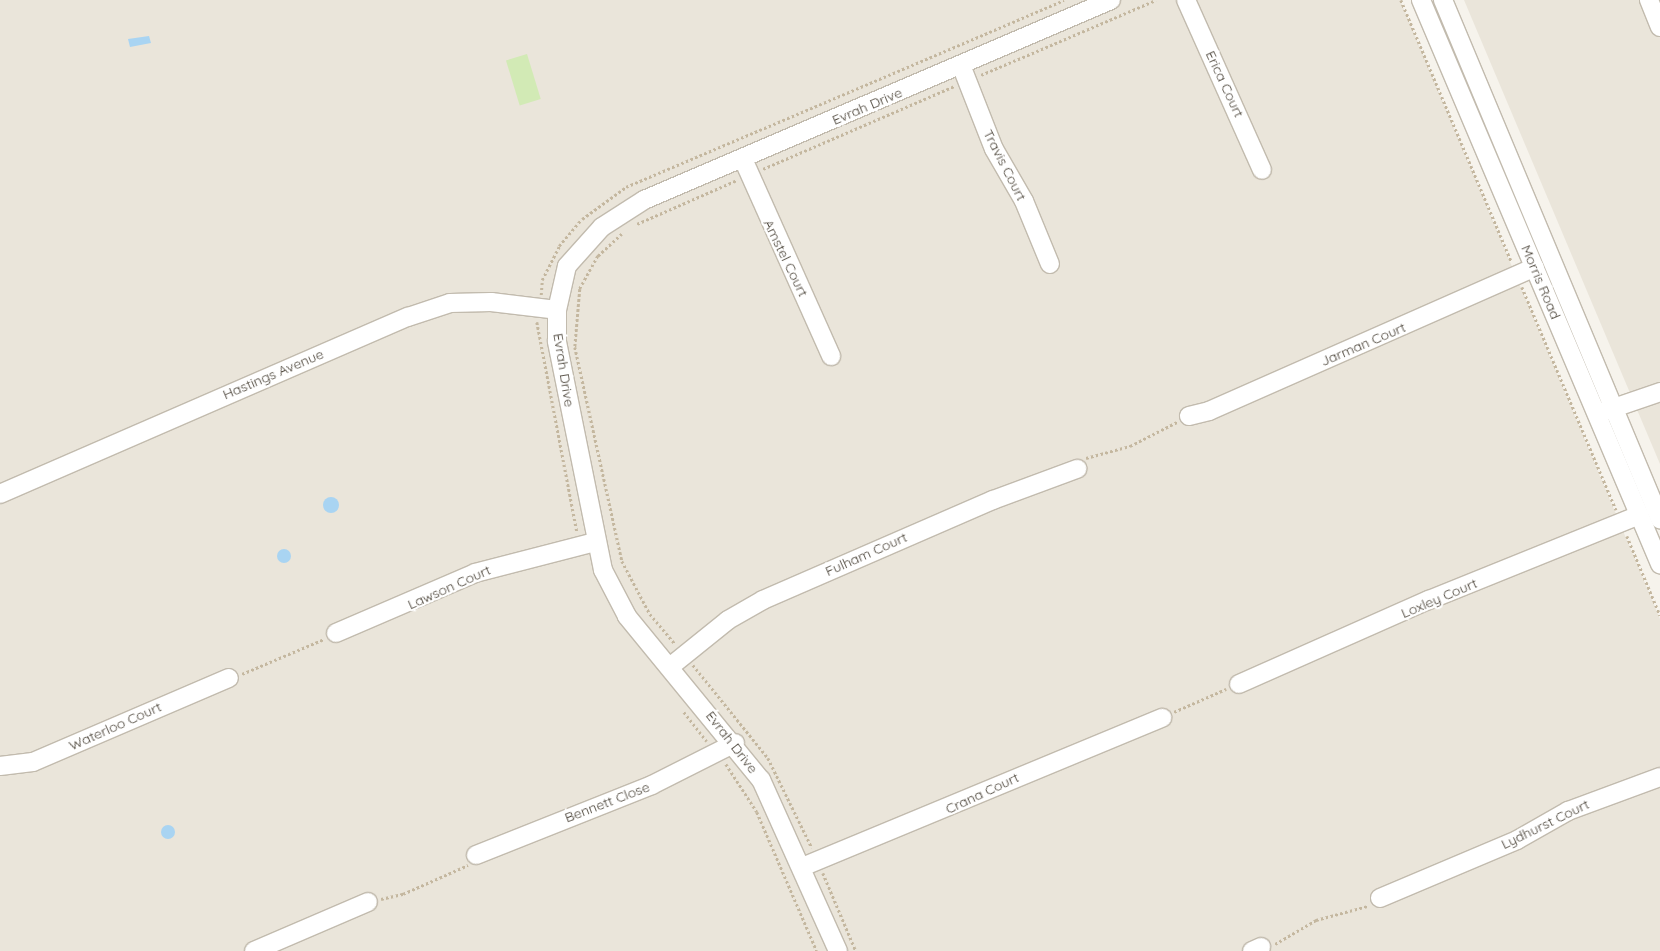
<!DOCTYPE html>
<html>
<head>
<meta charset="utf-8">
<style>
	body { margin:0 }
	#map { position:relative; width:1660px; height:951px; overflow:hidden; background:#f6f3ec; font-family:Quicksand,sans-serif }
	div>[style] { position:absolute }
	.residential>* { inset:0; background:#eae5da }
	.green>* { inset:0; background:#d2eab5; transform-origin:0 0 }
	.water>* { inset:0; background:#a9d4f2 }
	.round { border-radius:50% }
	.path>* { height:2.5px; margin-top:-1.25px; transform-origin:0; background:repeating-linear-gradient(90deg,#c4b79f 0 2.5px,transparent 0 5px) }
	.roads { filter:drop-shadow(1px 0 #c2bbae) drop-shadow(-1px 0 #c2bbae) drop-shadow(0 1px #c2bbae) drop-shadow(0 -1px #c2bbae) }
	.minor>* { height:18px; margin:-9px; padding:0 9px; transform-origin:9px; border-radius:9px; background:#fff }
	span { translate:-50% -50%; white-space:nowrap; text-align:center; line-height:1.15; -webkit-text-stroke:4.5px #fff; paint-order:stroke }
	.street-label { font-size:14px; color:#4b4439 }
</style>
</head>
<body>
<div id="map">
	<div class="residential">
		<i style="clip-path:polygon(0 0,1400px 0,1660px 619px,1660px 951px,0 951px)"></i>
		<i style="clip-path:polygon(1464px 0,1660px 0,1660px 464px)"></i>
	</div>
	<div class="green">
		<i style="left:527px;top:54px;width:47px;height:22px;rotate:73deg"></i>
	</div>
	<div class="water">
		<i style="clip-path:polygon(149px 36px,151px 43px,130px 47px,128px 39px)"></i>
		<i class="round" style="left:323px;top:497px;width:16px;height:16px"></i>
		<i class="round" style="left:277px;top:549px;width:14px;height:14px"></i>
		<i class="round" style="left:161px;top:825px;width:14px;height:14px"></i>
	</div>
	<div class="path">
		<i style="left:1401px;top:0;width:283px;rotate:67.1deg"></i>
		<i style="left:981px;top:75px;width:190px;rotate:-23.2deg"></i>
		<i style="left:763px;top:169px;width:209px;rotate:-23.4deg"></i>
		<i style="left:637px;top:224px;width:109px;rotate:-23.7deg"></i>
		<i style="left:622px;top:234px;width:33px;rotate:137deg"></i>
		<i style="left:598px;top:256px;width:38px;rotate:119deg"></i>
		<i style="left:580px;top:289px;width:58px;rotate:94.9deg"></i>
		<i style="left:575px;top:347px;width:219px;rotate:77.6deg"></i>
		<i style="left:622px;top:561px;width:60px;rotate:62.2deg"></i>
		<i style="left:650px;top:614px;width:39px;rotate:50deg"></i>
		<i style="left:1522px;top:287px;width:242px;rotate:67.1deg"></i>
		<i style="left:541px;top:295px;width:15px;rotate:-86deg"></i>
		<i style="left:542px;top:280px;width:38px;rotate:-63deg"></i>
		<i style="left:559px;top:246px;width:35px;rotate:-50deg"></i>
		<i style="left:582px;top:219px;width:54px;rotate:-36deg"></i>
		<i style="left:626px;top:187px;width:476px;rotate:-23.1deg"></i>
		<i style="left:537px;top:322px;width:213px;rotate:79.2deg"></i>
		<i style="left:1086px;top:458px;width:46px;rotate:-15.3deg"></i>
		<i style="left:1130px;top:446px;width:53px;rotate:-27.1deg"></i>
		<i style="left:1627px;top:536px;width:86px;rotate:67.3deg"></i>
		<i style="left:693px;top:665px;width:119px;rotate:51.1deg"></i>
		<i style="left:768px;top:758px;width:100px;rotate:63.9deg"></i>
		<i style="left:242px;top:674px;width:89px;rotate:-23.1deg"></i>
		<i style="left:684px;top:712px;width:37px;rotate:52deg"></i>
		<i style="left:1174px;top:712px;width:57px;rotate:-23.9deg"></i>
		<i style="left:726px;top:764px;width:57px;rotate:57.1deg"></i>
		<i style="left:757px;top:812px;width:151px;rotate:66.7deg"></i>
		<i style="left:823px;top:873px;width:85px;rotate:67.1deg"></i>
		<i style="left:381px;top:899px;width:23px;rotate:-13deg"></i>
		<i style="left:403px;top:894px;width:71px;rotate:-24deg"></i>
		<i style="left:1275px;top:944px;width:48px;rotate:-30.3deg"></i>
		<i style="left:1316px;top:920px;width:54px;rotate:-15.1deg"></i>
	</div>
	<div class="roads">
		<div class="minor">
			<i style="left:1186px;top:0;width:186px;rotate:65.9deg"></i>
			<i style="left:1421px;top:0;width:613px;rotate:67.03deg"></i>
			<i style="left:1443px;top:0;width:563px;rotate:67.31deg"></i>
			<i style="left:1649px;top:0;width:29px;rotate:68deg"></i>
			<i style="left:961px;top:65px;width:90px;rotate:68.6deg"></i>
			<i style="left:994px;top:149px;width:60px;rotate:60deg"></i>
			<i style="left:1024px;top:201px;width:68px;rotate:67.6deg"></i>
			<i style="left:743px;top:159px;width:216px;rotate:65.9deg"></i>
			<i style="left:1602px;top:412px;width:61px;rotate:-19deg"></i>
			<i style="left:1189px;top:416px;width:21px;rotate:-14deg"></i>
			<i style="left:1209px;top:411px;width:356px;rotate:-23.8deg"></i>
			<i style="left:0;top:494px;width:445px;rotate:-23.5deg"></i>
			<i style="left:408px;top:317px;width:44px;rotate:-18.4deg"></i>
			<i style="left:450px;top:303px;width:41px;rotate:-1.4deg"></i>
			<i style="left:491px;top:302px;width:66px;rotate:6.9deg"></i>
			<i style="left:336px;top:633px;width:151px;rotate:-23.3deg"></i>
			<i style="left:475px;top:573px;width:124px;rotate:-14.5deg"></i>
			<i style="left:671px;top:666px;width:73px;rotate:-38.9deg"></i>
			<i style="left:728px;top:620px;width:40px;rotate:-29.7deg"></i>
			<i style="left:763px;top:600px;width:251px;rotate:-23.5deg"></i>
			<i style="left:993px;top:500px;width:90px;rotate:-20.3deg"></i>
			<i style="left:1239px;top:684px;width:208px;rotate:-23.9deg"></i>
			<i style="left:1429px;top:600px;width:227px;rotate:-22deg"></i>
			<i style="left:0;top:766px;width:33px;rotate:-7deg"></i>
			<i style="left:33px;top:762px;width:213px;rotate:-23.2deg"></i>
			<i style="left:476px;top:855px;width:189px;rotate:-21.7deg"></i>
			<i style="left:652px;top:785px;width:93px;rotate:-26.8deg"></i>
			<i style="left:802px;top:867px;width:390px;rotate:-22.5deg"></i>
			<i style="left:1380px;top:898px;width:149px;rotate:-22.9deg"></i>
			<i style="left:1517px;top:840px;width:59px;rotate:-29.6deg"></i>
			<i style="left:1568px;top:811px;width:98px;rotate:-20.3deg"></i>
			<i style="left:254px;top:951px;width:124px;rotate:-23.3deg"></i>
			<i style="left:838px;top:951px;width:188px;rotate:-114.2deg"></i>
			<i style="left:761px;top:780px;width:212px;rotate:-129.3deg"></i>
			<i style="left:627px;top:616px;width:52px;rotate:-117.6deg"></i>
			<i style="left:603px;top:570px;width:234px;rotate:-101.4deg"></i>
			<i style="left:557px;top:341px;width:31px;rotate:-90deg"></i>
			<i style="left:557px;top:310px;width:45px;rotate:-77.2deg"></i>
			<i style="left:567px;top:266px;width:52px;rotate:-48.1deg"></i>
			<i style="left:602px;top:227px;width:50px;rotate:-32.7deg"></i>
			<i style="left:644px;top:200px;width:508px;rotate:-23.18deg"></i>
			<i style="left:1252px;top:951px;width:10px;rotate:-24deg"></i>
		</div>
	</div>
	<div class="street-label">
		<span style="left:1225px;top:84px;rotate:65deg">Erica Court</span>
		<span style="left:867px;top:106px;rotate:-23deg">Evrah Drive</span>
		<span style="left:1005px;top:165px;rotate:63deg">Travis Court</span>
		<span style="left:786px;top:258px;rotate:64deg">Amstel Court</span>
		<span style="left:1541px;top:282px;rotate:67deg">Morris Road</span>
		<span style="left:1363px;top:344px;rotate:-23deg">Jarman Court</span>
		<span style="left:564px;top:370px;rotate:81deg">Evrah Drive</span>
		<span style="left:273px;top:374px;rotate:-23deg">Hastings Avenue</span>
		<span style="left:866px;top:554px;rotate:-24deg">Fulham Court</span>
		<span style="left:449px;top:587px;rotate:-24deg">Lawson Court</span>
		<span style="left:1439px;top:598px;rotate:-23deg">Loxley Court</span>
		<span style="left:115px;top:726px;rotate:-24deg">Waterloo Court</span>
		<span style="left:732px;top:742px;rotate:52deg">Evrah Drive</span>
		<span style="left:982px;top:793px;rotate:-25deg">Crana Court</span>
		<span style="left:607px;top:802px;rotate:-21deg">Bennett Close</span>
		<span style="left:1545px;top:824px;rotate:-26deg">Lydhurst Court</span>
	</div>
</div>
</body>
</html>
